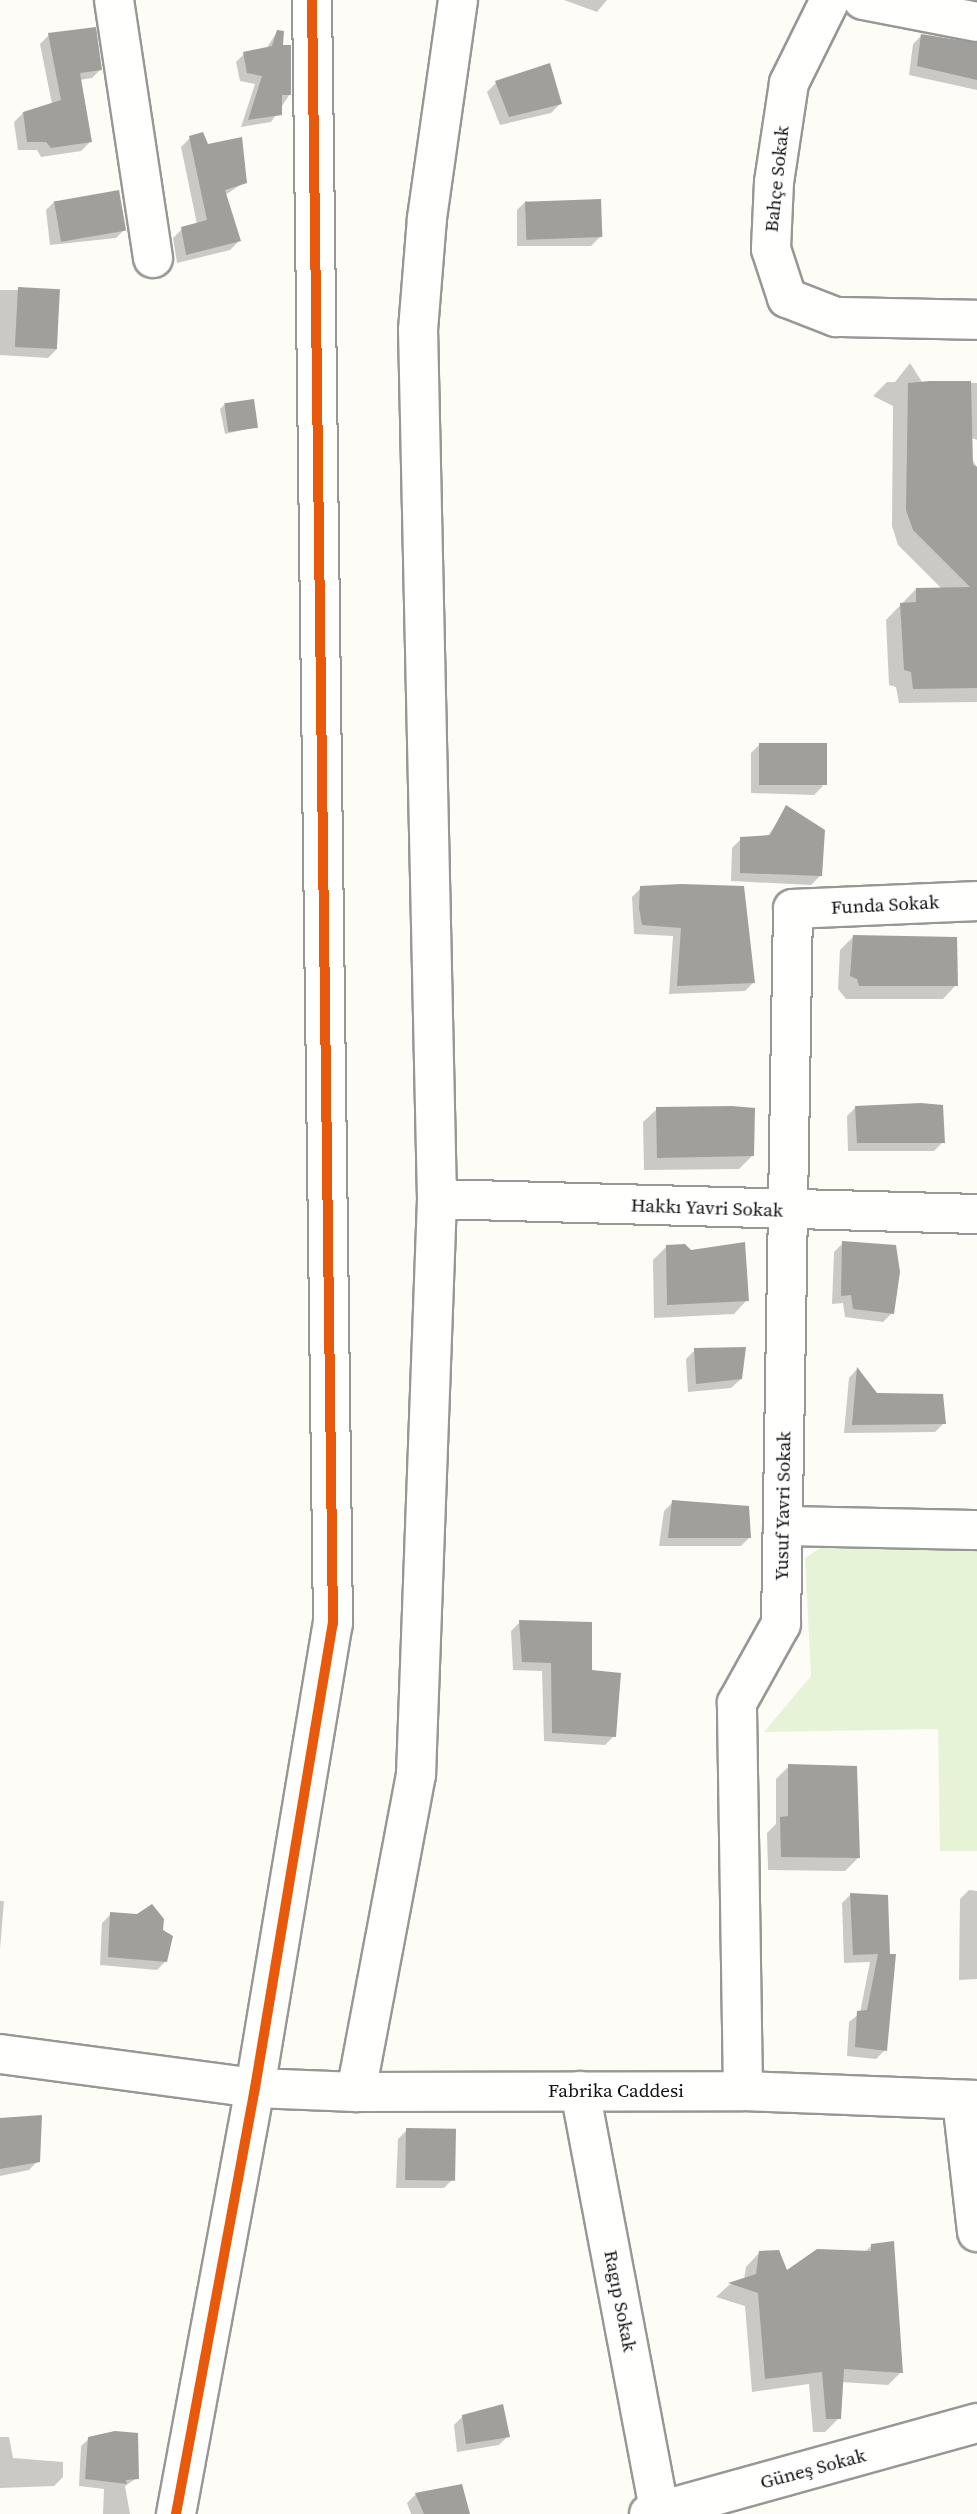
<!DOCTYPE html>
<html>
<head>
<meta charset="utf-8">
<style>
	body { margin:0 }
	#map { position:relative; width:977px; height:2514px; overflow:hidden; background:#fdfcf7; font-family:"Source Serif 4",serif }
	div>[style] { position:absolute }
	.green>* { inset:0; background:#e7f3d7 }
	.shadow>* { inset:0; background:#0003 }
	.building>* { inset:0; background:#a19f9c; transform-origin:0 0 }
	.roads { filter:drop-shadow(2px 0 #979795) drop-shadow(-2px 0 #979795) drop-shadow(0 2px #979795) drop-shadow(0 -2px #979795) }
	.minor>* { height:38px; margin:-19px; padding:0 19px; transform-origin:19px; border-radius:19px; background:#fffffe }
	.cycleway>* { height:10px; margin:-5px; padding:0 5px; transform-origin:5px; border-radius:5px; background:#e8590c }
	span { translate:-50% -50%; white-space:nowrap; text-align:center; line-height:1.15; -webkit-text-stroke:7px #fff; paint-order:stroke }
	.street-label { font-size:19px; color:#111 }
</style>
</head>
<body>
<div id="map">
	<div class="green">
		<i style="clip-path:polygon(977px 1544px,977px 1851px,940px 1851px,938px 1729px,764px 1732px,811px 1676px,805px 1558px,822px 1547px)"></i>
	</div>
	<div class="shadow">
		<i style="clip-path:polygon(564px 0,607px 0,597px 12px)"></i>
		<i style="clip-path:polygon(277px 32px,290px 94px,271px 122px,241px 127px,255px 84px,240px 81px,236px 62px,244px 54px,266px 49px)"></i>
		<i style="clip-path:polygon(49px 35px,101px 69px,92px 78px,79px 80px,90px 142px,81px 151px,41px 157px,37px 150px,18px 150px,14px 122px,23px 113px,52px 104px,40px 44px)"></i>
		<i style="clip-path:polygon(922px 35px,977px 44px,977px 90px,909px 75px,913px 44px)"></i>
		<i style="clip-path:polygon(496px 83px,560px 104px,551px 113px,500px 125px,487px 92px)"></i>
		<i style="clip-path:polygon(190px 138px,206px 146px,245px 182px,225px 195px,239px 241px,230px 250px,177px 263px,173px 238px,182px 229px,197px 224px,181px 147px)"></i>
		<i style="clip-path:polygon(55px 201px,125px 229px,116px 238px,50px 245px,46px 210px)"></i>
		<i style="clip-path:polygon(526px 201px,600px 237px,591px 246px,517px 246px,517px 210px)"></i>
		<i style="clip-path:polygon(0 290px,58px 290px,57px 349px,48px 358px,0 355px)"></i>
		<i style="clip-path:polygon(910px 363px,922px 382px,977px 383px,977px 440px,953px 430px,977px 467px,977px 702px,899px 703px,896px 687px,889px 685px,886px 620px,916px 589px,942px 589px,898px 545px,892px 526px,893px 406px,873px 396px,887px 382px,895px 382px)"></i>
		<i style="clip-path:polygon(224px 405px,256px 427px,225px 434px,220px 409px)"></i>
		<i style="clip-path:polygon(760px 744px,823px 786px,814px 795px,751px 793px,751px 753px)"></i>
		<i style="clip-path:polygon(787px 808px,820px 876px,811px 885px,731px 881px,732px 848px,741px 839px,767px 837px)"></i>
		<i style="clip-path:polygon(641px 888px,754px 982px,745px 991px,669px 994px,673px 936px,634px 934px,632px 897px)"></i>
		<i style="clip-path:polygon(854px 936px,956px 985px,943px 999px,846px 999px,838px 989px,840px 950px)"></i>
		<i style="clip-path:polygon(856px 1107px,943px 1142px,934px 1151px,848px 1151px,847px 1116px)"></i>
		<i style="clip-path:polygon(657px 1109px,753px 1155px,739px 1169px,644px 1170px,643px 1122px)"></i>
		<i style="clip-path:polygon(843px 1243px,892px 1313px,883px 1322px,845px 1317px,843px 1303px,832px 1304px,834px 1252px)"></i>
		<i style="clip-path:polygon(667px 1246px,690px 1252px,747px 1300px,734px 1314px,654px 1318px,653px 1260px)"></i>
		<i style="clip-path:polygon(695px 1350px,741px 1379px,731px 1388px,688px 1392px,686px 1359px)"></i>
		<i style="clip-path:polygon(857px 1369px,876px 1395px,944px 1423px,935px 1432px,844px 1433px,849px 1378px)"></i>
		<i style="clip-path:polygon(673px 1502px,750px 1537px,741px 1546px,659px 1546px,664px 1511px)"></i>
		<i style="clip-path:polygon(520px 1622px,590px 1672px,614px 1736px,605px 1745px,544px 1741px,542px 1671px,513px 1670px,511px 1631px)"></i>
		<i style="clip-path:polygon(789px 1766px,859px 1857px,845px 1871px,768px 1870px,767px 1833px,776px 1824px,776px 1779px)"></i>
		<i style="clip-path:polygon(969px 1890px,977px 1891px,977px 1979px,959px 1980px,960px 1899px)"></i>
		<i style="clip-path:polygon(851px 1894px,886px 1897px,885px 2050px,876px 2059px,847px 2056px,849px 2022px,860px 2013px,870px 1962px,844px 1963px,842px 1903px)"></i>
		<i style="clip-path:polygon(0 1901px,4px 1901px,0 1949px)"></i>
		<i style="clip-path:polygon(111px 1914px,138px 1915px,162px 1931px,166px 1961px,157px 1970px,100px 1965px,102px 1923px)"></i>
		<i style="clip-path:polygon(0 2124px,38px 2161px,29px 2170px,0 2176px)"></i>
		<i style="clip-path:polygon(407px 2130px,453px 2179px,444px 2188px,396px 2188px,398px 2139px)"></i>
		<i style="clip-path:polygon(872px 2245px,901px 2372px,888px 2385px,841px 2382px,839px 2418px,825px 2432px,813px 2432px,809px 2384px,752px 2392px,745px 2306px,716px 2297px,729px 2285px,744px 2280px,746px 2267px,759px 2253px,787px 2273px,865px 2252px)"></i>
		<i style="clip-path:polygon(463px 2416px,508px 2436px,499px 2445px,457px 2452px,454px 2425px)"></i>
		<i style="clip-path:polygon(0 2437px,9px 2437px,13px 2458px,63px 2462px,63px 2477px,54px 2486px,0 2488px)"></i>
		<i style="clip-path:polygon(89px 2439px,137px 2478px,125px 2486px,130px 2514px,103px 2514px,104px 2489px,79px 2486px,81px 2446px)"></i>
		<i style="clip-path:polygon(416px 2494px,467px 2514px,411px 2514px,407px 2503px)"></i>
	</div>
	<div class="building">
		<i style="clip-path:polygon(96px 27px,102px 70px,80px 73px,92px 142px,51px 148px,46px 142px,27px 142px,23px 112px,61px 100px,48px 33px)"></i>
		<i style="clip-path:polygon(277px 30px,284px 31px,283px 45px,291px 45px,291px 95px,282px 95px,282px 115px,248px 120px,262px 76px,247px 73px,243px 52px,272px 46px)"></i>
		<i style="clip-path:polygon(921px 34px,977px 43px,977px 80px,917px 66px)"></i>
		<i style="clip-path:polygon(550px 63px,562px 104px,509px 117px,495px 81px)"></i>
		<i style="clip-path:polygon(203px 132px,208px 144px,242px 137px,247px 183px,225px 190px,241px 241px,186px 255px,181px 227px,207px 220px,189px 136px)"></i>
		<i style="left:119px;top:190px;width:41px;height:66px;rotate:80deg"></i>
		<i style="left:601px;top:199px;width:38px;height:76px;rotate:88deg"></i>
		<i style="left:18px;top:287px;width:42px;height:60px;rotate:3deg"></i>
		<i style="clip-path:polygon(930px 381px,971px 381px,973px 465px,977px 467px,977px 688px,913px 689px,911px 672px,904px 670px,900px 603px,916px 602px,916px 588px,970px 587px,913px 530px,906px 510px,908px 383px)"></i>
		<i style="left:254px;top:399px;width:29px;height:30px;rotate:82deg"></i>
		<i style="left:759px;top:743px;width:68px;height:42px"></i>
		<i style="clip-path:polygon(786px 805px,825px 830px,822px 876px,740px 873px,740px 837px,770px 835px)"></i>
		<i style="clip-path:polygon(681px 884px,744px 886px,755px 983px,677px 986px,681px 928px,642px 925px,639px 908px,640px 886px)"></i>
		<i style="clip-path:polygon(853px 935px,957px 937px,958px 986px,859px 986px,857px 979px,850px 976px)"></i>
		<i style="clip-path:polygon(921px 1103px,943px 1105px,945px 1143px,857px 1143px,855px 1106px)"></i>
		<i style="clip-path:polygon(732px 1106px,755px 1108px,754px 1156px,657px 1158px,656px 1107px)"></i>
		<i style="clip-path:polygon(842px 1241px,896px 1245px,900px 1272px,894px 1314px,853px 1309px,851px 1295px,841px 1296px)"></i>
		<i style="clip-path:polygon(745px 1242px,749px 1301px,667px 1305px,666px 1245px,685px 1244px,691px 1250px)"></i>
		<i style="clip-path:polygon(746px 1347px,742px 1379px,696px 1384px,694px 1348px)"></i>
		<i style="clip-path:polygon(857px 1367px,877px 1393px,943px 1394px,946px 1424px,852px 1425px)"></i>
		<i style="clip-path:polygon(672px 1500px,749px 1506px,751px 1538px,668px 1538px)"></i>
		<i style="clip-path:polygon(519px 1620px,592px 1622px,592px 1670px,621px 1673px,616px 1737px,552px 1733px,551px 1663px,522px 1662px)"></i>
		<i style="clip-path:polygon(788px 1764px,857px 1766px,860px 1858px,781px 1857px,780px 1817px,788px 1816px)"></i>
		<i style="clip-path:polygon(850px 1893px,888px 1895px,890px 1954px,896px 1954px,887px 2051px,855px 2047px,857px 2011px,867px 2010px,878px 1954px,853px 1955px)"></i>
		<i style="clip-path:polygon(152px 1904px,164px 1919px,163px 1930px,173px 1936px,167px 1962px,108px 1957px,110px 1912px,137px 1914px)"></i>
		<i style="clip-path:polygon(42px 2115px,40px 2162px,0 2169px,0 2118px)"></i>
		<i style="left:406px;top:2128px;width:50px;height:52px;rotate:1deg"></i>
		<i style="clip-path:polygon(894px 2241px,903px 2373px,844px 2369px,841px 2419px,826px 2419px,822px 2372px,765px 2379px,758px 2293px,728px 2283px,756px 2274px,759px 2251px,779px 2250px,787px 2270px,817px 2249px,871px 2251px,871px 2244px)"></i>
		<i style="clip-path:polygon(503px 2404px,510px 2437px,466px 2444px,462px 2415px)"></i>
		<i style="clip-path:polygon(115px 2431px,138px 2433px,139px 2479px,126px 2480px,127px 2484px,85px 2479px,88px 2437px)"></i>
		<i style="clip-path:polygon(462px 2484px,470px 2514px,424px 2514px,415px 2493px)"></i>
	</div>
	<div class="roads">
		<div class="minor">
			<i style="left:114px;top:0;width:261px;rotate:81.4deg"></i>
			<i style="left:830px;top:0;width:93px;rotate:116.3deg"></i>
			<i style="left:789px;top:83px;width:100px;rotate:98.6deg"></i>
			<i style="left:774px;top:182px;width:67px;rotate:92.6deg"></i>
			<i style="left:771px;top:249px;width:52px;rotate:71.9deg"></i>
			<i style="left:787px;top:298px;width:53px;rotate:21.2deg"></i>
			<i style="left:836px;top:317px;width:141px;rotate:1.2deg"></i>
			<i style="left:863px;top:0;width:116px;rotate:10.9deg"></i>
			<i style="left:437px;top:1199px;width:540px;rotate:1.59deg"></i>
			<i style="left:783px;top:1526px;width:194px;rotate:1.2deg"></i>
			<i style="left:0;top:2054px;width:257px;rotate:7.6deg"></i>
			<i style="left:255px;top:2088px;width:101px;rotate:2.3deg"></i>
			<i style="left:356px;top:2092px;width:387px;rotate:-0.1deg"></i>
			<i style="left:743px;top:2091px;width:234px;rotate:2.2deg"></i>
			<i style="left:580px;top:2091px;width:427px;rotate:79.3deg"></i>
			<i style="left:743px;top:2091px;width:388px;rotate:-90.9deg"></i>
			<i style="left:737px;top:1703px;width:90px;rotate:-60.9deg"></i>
			<i style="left:781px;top:1624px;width:715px;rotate:-89.04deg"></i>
			<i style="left:793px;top:909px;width:184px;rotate:-2.5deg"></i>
			<i style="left:356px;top:2092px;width:323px;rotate:-79.3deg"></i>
			<i style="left:416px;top:1775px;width:576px;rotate:-87.91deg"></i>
			<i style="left:437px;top:1199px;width:869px;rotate:-91.25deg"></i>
			<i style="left:418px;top:330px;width:112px;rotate:-85.4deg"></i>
			<i style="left:427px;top:218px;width:220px;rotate:-81.9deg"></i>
			<i style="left:962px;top:2100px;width:133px;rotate:83.5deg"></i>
			<i style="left:176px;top:2514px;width:433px;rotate:-79.5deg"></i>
			<i style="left:255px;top:2088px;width:471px;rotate:-80.5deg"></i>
			<i style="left:333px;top:1624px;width:1624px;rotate:-90.74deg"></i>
			<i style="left:649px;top:2514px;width:340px;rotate:-15.5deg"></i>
		</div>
	</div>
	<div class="cycleway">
		<i style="left:176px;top:2514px;width:433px;rotate:-79.5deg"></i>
		<i style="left:255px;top:2088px;width:471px;rotate:-80.5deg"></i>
		<i style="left:333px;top:1624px;width:1624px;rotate:-90.74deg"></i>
	</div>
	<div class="street-label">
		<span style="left:777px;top:179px;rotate:-84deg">Bahçe Sokak</span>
		<span style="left:885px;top:905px;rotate:-3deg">Funda Sokak</span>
		<span style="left:707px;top:1208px;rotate:2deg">Hakkı Yavri Sokak</span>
		<span style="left:783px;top:1506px;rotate:-89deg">Yusuf Yavri Sokak</span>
		<span style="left:616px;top:2091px">Fabrika Caddesi</span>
		<span style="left:620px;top:2301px;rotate:79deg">Ragıp Sokak</span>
		<span style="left:813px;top:2469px;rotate:-15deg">Güneş Sokak</span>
	</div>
</div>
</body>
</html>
